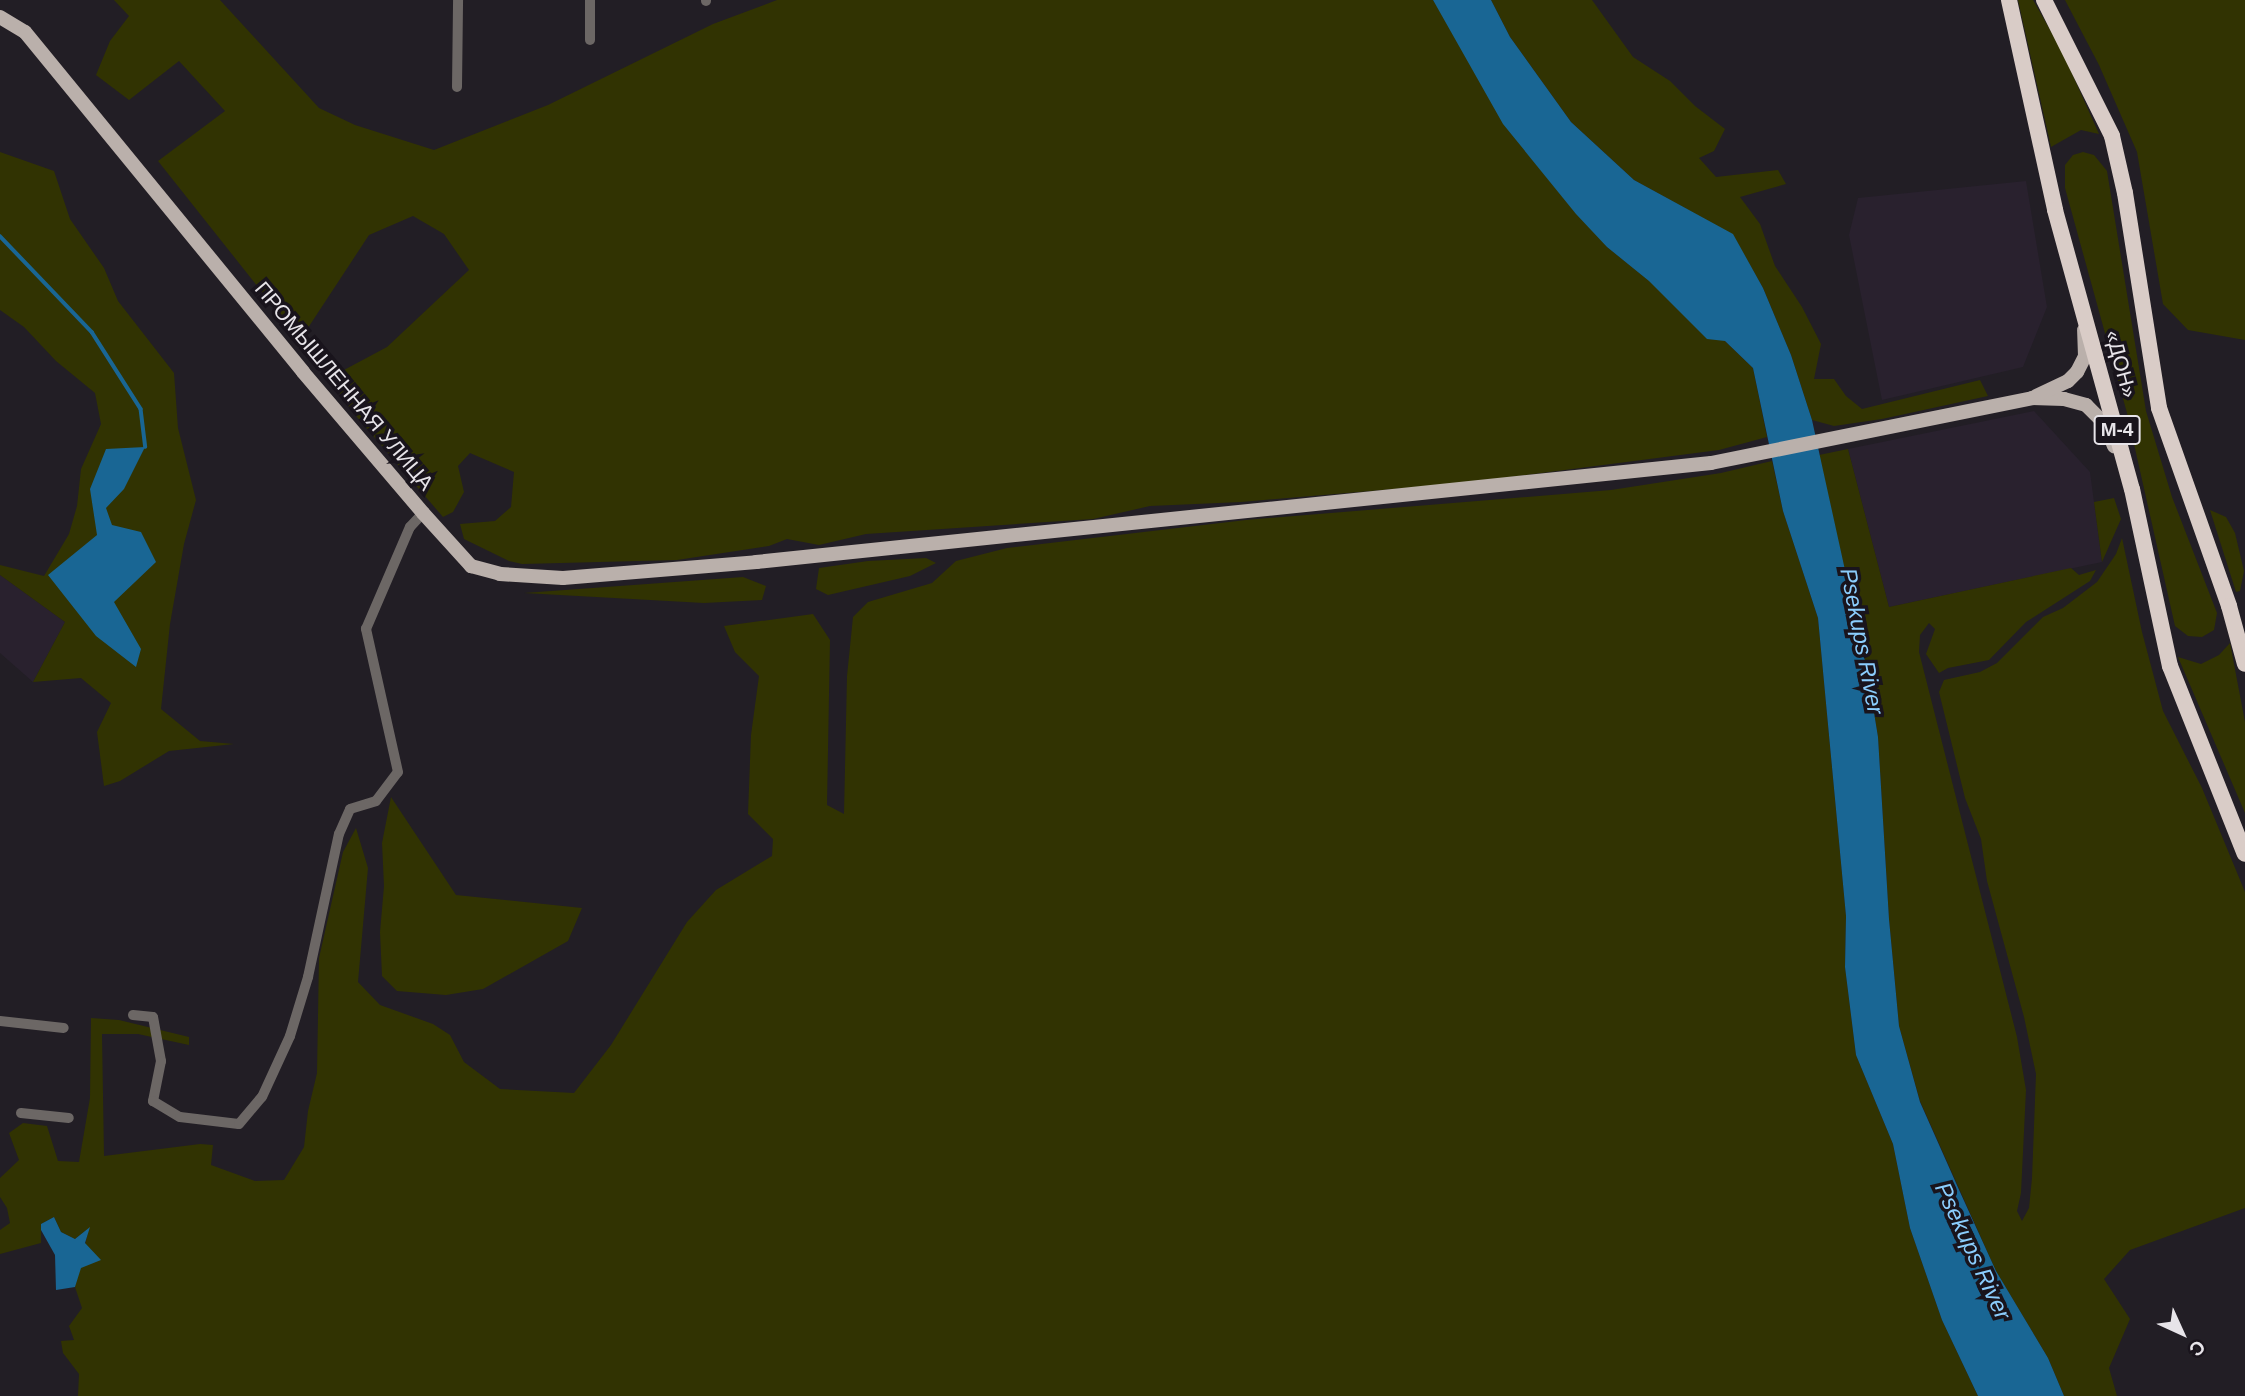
<!DOCTYPE html>
<html>
<head>
<meta charset="utf-8">
<style>
	body { margin:0 }
	#map { position:relative; width:2245px; height:1396px; overflow:hidden; background:#221e25; font-family:Arial,sans-serif }
	div>[style] { position:absolute }
	.built>* { inset:0; background:#29212e }
	.green>* { inset:0; background:#313302 }
	.water>* { inset:0; background:#196694 }
	.stream>* { height:3.5px; margin:-1.75px; padding:0 1.75px; transform-origin:1.75px; border-radius:1.75px; background:#196694 }
	.minor>* { height:10px; margin:-5px; padding:0 5px; transform-origin:5px; border-radius:5px; background:#6c6765 }
	.major>* { height:14px; margin:-7px; padding:0 7px; transform-origin:7px; border-radius:7px; background:#bab0ab }
	.highway>* { height:16px; margin:-8px; padding:0 8px; transform-origin:8px; border-radius:8px; background:#d9ccc7 }
	span { translate:-50% -50%; white-space:nowrap; text-align:center; line-height:1.15; -webkit-text-stroke:7px #19141c; paint-order:stroke }
	.shield-label span { padding:2px 5px; background:#19141c; border:2px solid; border-radius:5px; -webkit-text-stroke-width:0 }
	.shield-label { font-size:19px; color:#e7e4e9; font-weight:700 }
	.street-label { font-size:21px; color:#e7e4e9 }
	.water-label { font-size:23px; color:#8bcdfd; font-style:italic }
	.north { position:absolute; left:2147px; top:1298px; width:70px; height:70px; -webkit-text-stroke:5px #19141c; paint-order:stroke; rotate:135deg; font-size:19px; font-weight:700; line-height:28px; text-align:center; color:#e7e4e9 }
	.north::after { content:''; display:block; margin:auto; width:24px; height:32px; background:#e7e4e9; clip-path:polygon(50% 0,100% 100%,50% 72%,0 100%) }
</style>
</head>
<body>
<div id="map">
	<div class="built">
		<i style="clip-path:polygon(2026px 181px,2047px 307px,2023px 367px,1882px 400px,1849px 235px,1858px 198px)"></i>
		<i style="clip-path:polygon(2034px 411px,2090px 472px,2102px 562px,1889px 607px,1848px 449px)"></i>
		<i style="clip-path:polygon(0 575px,65px 622px,33px 682px,0 653px)"></i>
	</div>
	<div class="green">
		<i style="clip-path:polygon(114px 0,220px 0,319px 108px,355px 125px,434px 150px,548px 105px,713px 24px,777px 0,1433px 0,1607px 247px,1725px 341px,1753px 368px,1767px 437px,1719px 450px,1465px 483px,1241px 502px,1150px 506px,1093px 519px,866px 534px,819px 545px,787px 539px,769px 546px,677px 560px,522px 564px,509px 561px,464px 539px,460px 524px,495px 521px,511px 507px,514px 472px,470px 453px,458px 466px,464px 492px,453px 512px,443px 517px,351px 410px,329px 378px,387px 347px,469px 270px,444px 234px,413px 216px,369px 235px,300px 340px,158px 161px,225px 111px,179px 61px,129px 100px,96px 75px,110px 41px,129px 16px)"></i>
		<i style="clip-path:polygon(1491px 0,1592px 0,1633px 57px,1670px 81px,1695px 106px,1725px 129px,1714px 151px,1699px 158px,1716px 177px,1778px 170px,1786px 184px,1740px 197px,1760px 224px,1775px 266px,1802px 307px,1821px 344px,1814px 379px,1834px 379px,1846px 396px,1862px 409px,1980px 380px,1988px 396px,1882px 419px,1834px 426px,1812px 420px,1791px 355px,1763px 288px,1733px 235px,1634px 180px,1571px 122px,1510px 37px)"></i>
		<i style="clip-path:polygon(2018px 0,2033px 0,2061px 49px,2099px 134px,2081px 130px,2051px 147px)"></i>
		<i style="clip-path:polygon(2065px 0,2245px 0,2245px 340px,2188px 330px,2163px 304px,2137px 152px,2099px 65px)"></i>
		<i style="clip-path:polygon(0 152px,54px 171px,70px 219px,104px 268px,118px 301px,174px 373px,178px 428px,196px 500px,184px 544px,170px 624px,161px 709px,200px 741px,234px 744px,169px 751px,120px 781px,104px 786px,97px 732px,111px 703px,81px 678px,33px 682px,65px 622px,0 575px,0 565px,44px 576px,69px 534px,77px 506px,81px 469px,101px 424px,95px 393px,56px 361px,24px 327px,0 310px)"></i>
		<i style="clip-path:polygon(2083px 152px,2094px 155px,2107px 171px,2146px 411px,2172px 497px,2217px 613px,2214px 630px,2202px 637px,2188px 636px,2175px 626px,2127px 413px,2065px 188px,2065px 165px,2073px 155px)"></i>
		<i style="clip-path:polygon(1848px 449px,1889px 607px,2071px 568px,2079px 575px,2096px 570px,2090px 581px,2026px 622px,1989px 660px,1948px 668px,1939px 673px,1926px 654px,1935px 629px,1929px 623px,1920px 635px,1919px 652px,2017px 1037px,2026px 1090px,2021px 1193px,2017px 1211px,2022px 1221px,2029px 1208px,2032px 1178px,2036px 1074px,2024px 1017px,1987px 881px,1981px 839px,1965px 798px,1939px 692px,1944px 680px,1980px 672px,1997px 663px,2043px 617px,2063px 608px,2097px 582px,2116px 554px,2122px 538px,2142px 632px,2163px 711px,2202px 788px,2245px 892px,2245px 1208px,2130px 1250px,2104px 1279px,2130px 1319px,2109px 1368px,2117px 1396px,2064px 1396px,2048px 1358px,1996px 1271px,1920px 1101px,1899px 1026px,1889px 919px,1878px 737px,1867px 670px,1819px 455px)"></i>
		<i style="clip-path:polygon(1772px 461px,1783px 511px,1818px 618px,1846px 916px,1845px 967px,1856px 1055px,1893px 1144px,1910px 1228px,1942px 1320px,1978px 1396px,78px 1396px,79px 1374px,63px 1353px,61px 1341px,74px 1340px,69px 1326px,82px 1308px,75px 1287px,89px 1228px,75px 1239px,61px 1232px,54px 1217px,41px 1224px,41px 1243px,0 1254px,0 1230px,10px 1223px,7px 1208px,0 1197px,0 1178px,19px 1160px,9px 1133px,23px 1123px,47px 1126px,58px 1161px,79px 1162px,90px 1098px,91px 1018px,119px 1020px,189px 1037px,189px 1045px,138px 1034px,102px 1034px,104px 1156px,200px 1144px,213px 1145px,211px 1165px,255px 1181px,284px 1180px,304px 1147px,308px 1111px,317px 1073px,319px 958px,343px 852px,356px 828px,368px 868px,358px 982px,380px 1005px,433px 1024px,450px 1035px,464px 1062px,500px 1089px,574px 1093px,611px 1045px,687px 922px,716px 890px,772px 856px,773px 839px,748px 814px,751px 735px,759px 676px,735px 652px,724px 626px,813px 614px,830px 640px,827px 805px,844px 814px,847px 676px,853px 617px,868px 602px,932px 583px,956px 561px,1007px 548px,1246px 520px,1611px 490px,1721px 473px)"></i>
		<i style="clip-path:polygon(2114px 498px,2121px 519px,2102px 562px,2094px 502px)"></i>
		<i style="clip-path:polygon(2210px 510px,2226px 517px,2235px 533px,2244px 571px,2240px 591px,2236px 592px)"></i>
		<i style="clip-path:polygon(926px 558px,936px 563px,910px 576px,828px 595px,816px 589px,819px 568px,868px 561px)"></i>
		<i style="clip-path:polygon(743px 577px,766px 586px,762px 600px,704px 603px,524px 593px)"></i>
		<i style="clip-path:polygon(2230px 643px,2245px 722px,2245px 813px,2178px 657px,2201px 664px,2219px 655px)"></i>
		<i style="clip-path:polygon(391px 797px,456px 895px,582px 908px,568px 941px,483px 989px,446px 995px,397px 991px,382px 976px,380px 932px,384px 886px,382px 843px)"></i>
	</div>
	<div class="water">
		<i style="clip-path:polygon(1433px 0,1491px 0,1510px 37px,1571px 122px,1634px 180px,1733px 234px,1763px 288px,1791px 355px,1812px 420px,1867px 670px,1878px 737px,1889px 919px,1899px 1026px,1920px 1102px,1960px 1192px,1996px 1271px,2048px 1358px,2064px 1396px,1978px 1396px,1942px 1320px,1910px 1228px,1893px 1144px,1856px 1055px,1845px 967px,1846px 916px,1818px 618px,1783px 511px,1753px 368px,1725px 341px,1707px 339px,1649px 281px,1607px 247px,1576px 214px,1503px 124px)"></i>
		<i style="clip-path:polygon(145px 447px,124px 489px,106px 508px,112px 525px,141px 532px,156px 562px,114px 602px,141px 649px,136px 667px,96px 636px,48px 575px,97px 535px,90px 489px,106px 449px)"></i>
		<i style="clip-path:polygon(54px 1217px,61px 1232px,75px 1239px,90px 1227px,85px 1243px,101px 1260px,81px 1268px,75px 1287px,56px 1290px,55px 1255px,41px 1230px,41px 1224px)"></i>
	</div>
	<div class="stream">
		<i style="left:0;top:236px;width:133px;rotate:46.2deg"></i>
		<i style="left:92px;top:332px;width:91px;rotate:57.5deg"></i>
		<i style="left:141px;top:409px;width:38px;rotate:83deg"></i>
	</div>
	<div class="minor">
		<i style="left:590px;top:0;width:40px;rotate:90deg"></i>
		<i style="left:706px;top:1px;width:1px;rotate:-90deg"></i>
		<i style="left:457px;top:87px;width:87px;rotate:-89.3deg"></i>
		<i style="left:133px;top:1015px;width:20px;rotate:6deg"></i>
		<i style="left:153px;top:1017px;width:45px;rotate:79.7deg"></i>
		<i style="left:161px;top:1061px;width:41px;rotate:101.3deg"></i>
		<i style="left:153px;top:1101px;width:31px;rotate:31deg"></i>
		<i style="left:180px;top:1117px;width:59px;rotate:6.8deg"></i>
		<i style="left:239px;top:1124px;width:35px;rotate:-50deg"></i>
		<i style="left:262px;top:1097px;width:67px;rotate:-65.3deg"></i>
		<i style="left:290px;top:1036px;width:62px;rotate:-73deg"></i>
		<i style="left:308px;top:977px;width:146px;rotate:-77.8deg"></i>
		<i style="left:339px;top:834px;width:27px;rotate:-66deg"></i>
		<i style="left:350px;top:809px;width:27px;rotate:-17deg"></i>
		<i style="left:376px;top:801px;width:36px;rotate:-53deg"></i>
		<i style="left:398px;top:772px;width:147px;rotate:-102.6deg"></i>
		<i style="left:366px;top:629px;width:111px;rotate:-66.7deg"></i>
		<i style="left:410px;top:527px;width:19px;rotate:-47deg"></i>
		<i style="left:0;top:1021px;width:64px;rotate:6.2deg"></i>
		<i style="left:21px;top:1113px;width:48px;rotate:5.9deg"></i>
	</div>
	<div class="major">
		<i style="left:0;top:17px;width:29px;rotate:31deg"></i>
		<i style="left:25px;top:32px;width:439px;rotate:50.7deg"></i>
		<i style="left:303px;top:372px;width:185px;rotate:49.6deg"></i>
		<i style="left:423px;top:513px;width:72px;rotate:47.8deg"></i>
		<i style="left:471px;top:566px;width:30px;rotate:15deg"></i>
		<i style="left:500px;top:574px;width:63px;rotate:3.6deg"></i>
		<i style="left:563px;top:578px;width:194px;rotate:-4.7deg"></i>
		<i style="left:756px;top:562px;width:960px;rotate:-5.92deg"></i>
		<i style="left:1711px;top:463px;width:328px;rotate:-11.4deg"></i>
		<i style="left:2032px;top:398px;width:32px;rotate:2deg"></i>
		<i style="left:2064px;top:399px;width:23px;rotate:15deg"></i>
		<i style="left:2086px;top:405px;width:27px;rotate:45deg"></i>
		<i style="left:2105px;top:424px;width:24px;rotate:68deg"></i>
		<i style="left:2036px;top:396px;width:35px;rotate:-25deg"></i>
		<i style="left:2068px;top:381px;width:13px;rotate:-45deg"></i>
		<i style="left:2077px;top:372px;width:18px;rotate:-63deg"></i>
		<i style="left:2085px;top:356px;width:26px;rotate:-92deg"></i>
	</div>
	<div class="highway">
		<i style="left:2009px;top:0;width:215px;rotate:77.6deg"></i>
		<i style="left:2055px;top:210px;width:289px;rotate:74.6deg"></i>
		<i style="left:2132px;top:489px;width:181px;rotate:77.9deg"></i>
		<i style="left:2170px;top:666px;width:202px;rotate:68.3deg"></i>
		<i style="left:2044px;top:0;width:152px;rotate:63.4deg"></i>
		<i style="left:2112px;top:136px;width:58px;rotate:77.2deg"></i>
		<i style="left:2125px;top:193px;width:218px;rotate:81deg"></i>
		<i style="left:2159px;top:408px;width:210px;rotate:70.5deg"></i>
		<i style="left:2229px;top:606px;width:60px;rotate:74.6deg"></i>
	</div>
	<div class="shield-label">
		<span style="left:2117px;top:430px">М-4</span>
	</div>
	<div class="street-label">
		<span style="left:2121px;top:364px;rotate:75deg">«ДОН»</span>
		<span style="left:344px;top:386px;rotate:50deg">ПРОМЫШЛЕННАЯ УЛИЦА</span>
	</div>
	<div class="water-label">
		<span style="left:1862px;top:641px;rotate:79deg">Psekups River</span>
		<span style="left:1973px;top:1251px;rotate:65deg">Psekups River</span>
	</div>
	<div class="north">С</div>
</div>
</body>
</html>
